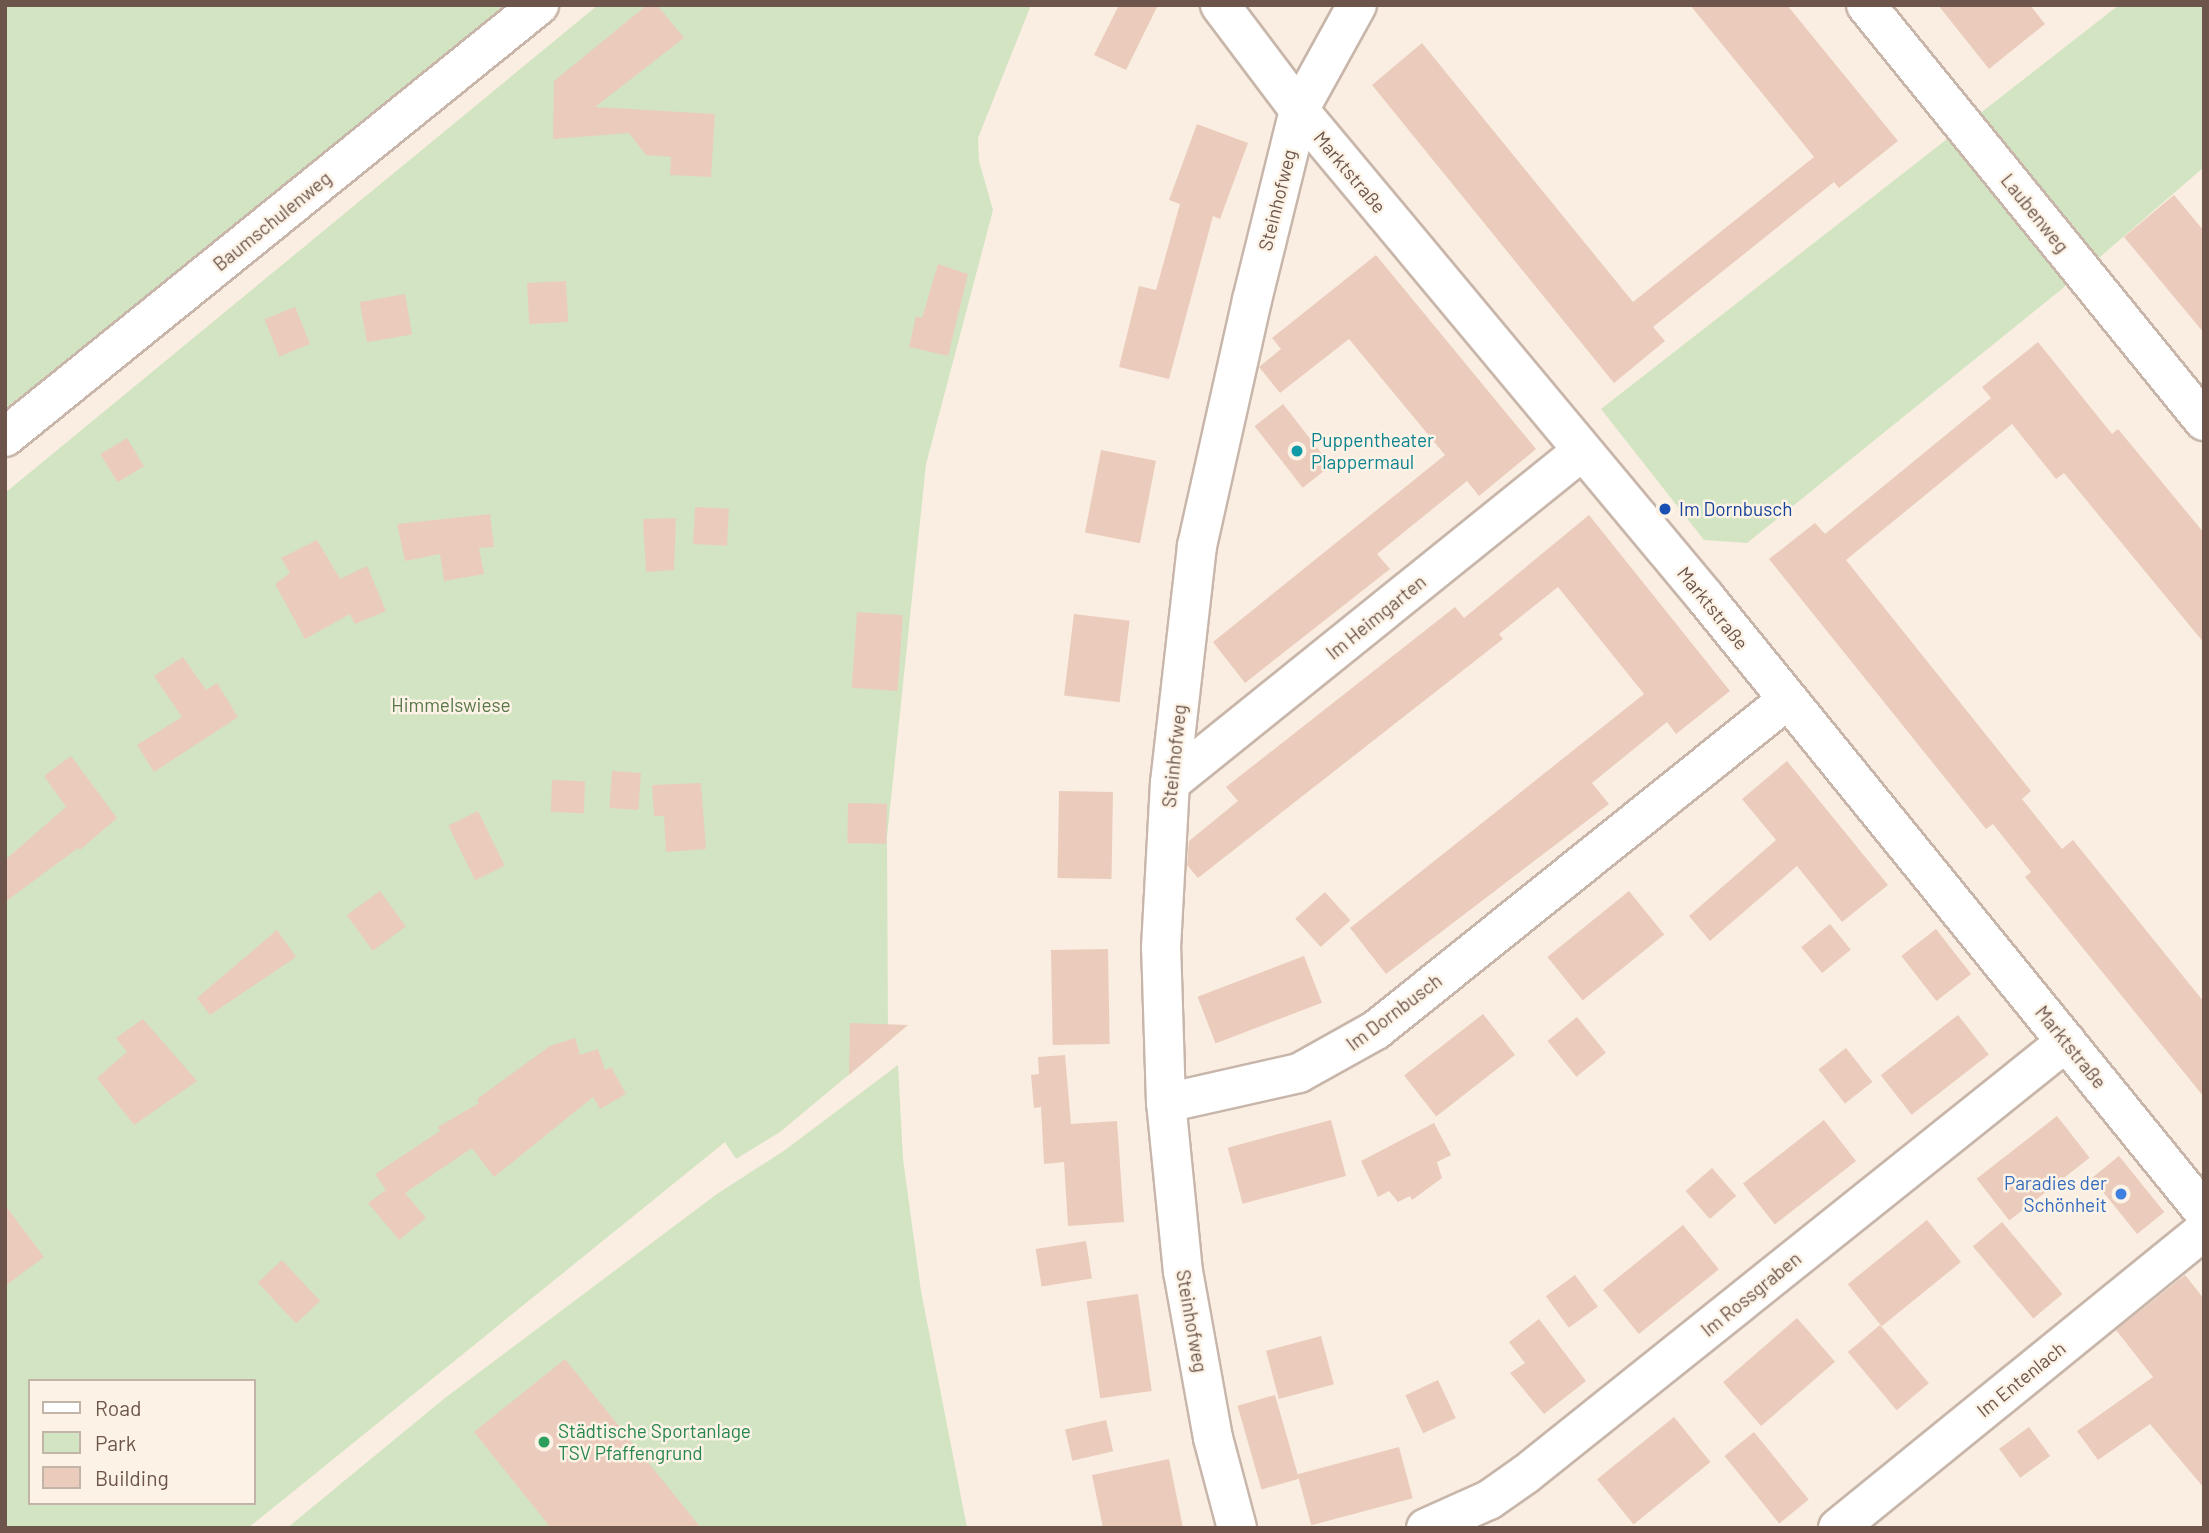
<!DOCTYPE html>
<html>
<head>
<meta charset="utf-8">
<style>
	body { margin:0 }
	#map { position:relative; width:2209px; height:1533px; overflow:hidden; background:#f9eee1; font-family:Barlow,sans-serif }
	div>[style] { position:absolute }
	.green>* { inset:0; background:#d2e4c2 }
	.building>* { inset:0; background:#ebccbc; transform-origin:0 0 }
	.roads { filter:drop-shadow(2px 0 #c8b6aa) drop-shadow(-2px 0 #c8b6aa) drop-shadow(0 2px #c8b6aa) drop-shadow(0 -2px #c8b6aa) }
	.street>* { height:38px; margin:-19px; padding:0 19px; transform-origin:19px; border-radius:19px; background:#fff }
	.secondary>* { height:38px; margin:-19px; padding:0 19px; transform-origin:19px; border-radius:19px; background:#fff }
	.dots>* { width:19px; height:19px; translate:-50% -50%; box-sizing:border-box; border:4px solid #fcf3e6; border-radius:50% }
	span { translate:-50% -50%; white-space:nowrap; text-align:center; line-height:1.15; -webkit-text-stroke:5px #fcf3e6; paint-order:stroke }
	.street-label { font-size:19px; color:#6d554b }
	.culture-label { font-size:19px; color:#0d838f }
	.left { translate:0 -50%; text-align:left }
	.transit-label { font-size:19px; color:#164399 }
	.park-label { font-size:19px; color:#587748 }
	.shop-label { font-size:19px; color:#366cbe }
	.right { translate:-100% -50%; text-align:right }
	.leisure-label { font-size:19px; color:#27864d }
	.frame { position:absolute; inset:0; border:7px solid #6d554b; pointer-events:none }
	.legend { position:absolute; left:28px; top:1379px; width:228px; height:126px; box-sizing:border-box; background:#fcf3e6; border:2px solid #c3b4a8; margin:0; padding:9px 12px; list-style:none; font-size:21px; color:#6d554b }
	.legend li { display:flex; align-items:center; gap:14px; height:35px }
	.legend b { width:35px; border:2px solid #c3b4a8 }
</style>
</head>
<body>
<div id="map">
	<div class="green">
		<i style="clip-path:polygon(5px 5px,510px 5px,5px 417px)"></i>
		<i style="clip-path:polygon(evenodd,598px 5px,1031px 5px,978px 138px,979px 161px,993px 210px,926px 464px,887px 837px,888px 1042px,780px 1132px,736px 1159px,725px 1142px,248px 1528px,5px 1528px,5px 493px,598px 5px,30px 1381px,254px 1381px,254px 1503px,30px 1503px,30px 1381px)"></i>
		<i style="clip-path:polygon(2119px 5px,2204px 5px,2204px 167px,2078px 276px,1747px 543px,1704px 540px,1601px 409px)"></i>
		<i style="clip-path:polygon(898px 1065px,903px 1159px,921px 1291px,967px 1528px,287px 1528px,445px 1398px,717px 1194px,785px 1150px)"></i>
	</div>
	<div class="building">
		<i style="clip-path:polygon(647px 5px,657px 5px,684px 38px,595px 107px,715px 114px,711px 177px,670px 175px,671px 157px,646px 155px,629px 133px,553px 139px,554px 81px)"></i>
		<i style="clip-path:polygon(1119px 5px,1158px 5px,1126px 70px,1094px 55px)"></i>
		<i style="clip-path:polygon(1690px 5px,1787px 5px,1898px 141px,1839px 188px,1834px 182px,1653px 327px,1665px 341px,1614px 383px,1372px 85px,1422px 43px,1633px 302px,1814px 157px)"></i>
		<i style="clip-path:polygon(1938px 5px,2030px 5px,2045px 24px,1989px 69px)"></i>
		<i style="clip-path:polygon(1197px 124px,1248px 143px,1220px 219px,1213px 216px,1169px 379px,1119px 367px,1139px 286px,1156px 290px,1180px 204px,1169px 200px)"></i>
		<i style="clip-path:polygon(2174px 195px,2204px 231px,2204px 333px,2124px 237px)"></i>
		<i style="clip-path:polygon(1376px 255px,1536px 449px,1479px 496px,1467px 481px,1377px 554px,1390px 569px,1245px 683px,1213px 642px,1445px 455px,1349px 339px,1280px 393px,1259px 367px,1281px 349px,1272px 338px)"></i>
		<i style="clip-path:polygon(938px 264px,968px 274px,948px 356px,909px 347px,916px 316px,922px 318px)"></i>
		<i style="left:566px;top:281px;width:41px;height:39px;rotate:87deg"></i>
		<i style="left:405px;top:294px;width:41px;height:46px;rotate:80deg"></i>
		<i style="left:295px;top:307px;width:40px;height:33px;rotate:68deg"></i>
		<i style="clip-path:polygon(2038px 342px,2112px 434px,2118px 429px,2204px 533px,2204px 643px,2064px 473px,2056px 479px,2012px 424px,1846px 560px,2031px 791px,2022px 799px,2062px 849px,2073px 840px,2204px 1002px,2204px 1097px,2025px 877px,2031px 872px,1993px 824px,1986px 829px,1769px 559px,1815px 523px,1825px 534px,1991px 398px,1982px 387px)"></i>
		<i style="left:1283px;top:404px;width:78px;height:36px;rotate:52deg"></i>
		<i style="left:127px;top:438px;width:33px;height:31px;rotate:59deg"></i>
		<i style="left:1101px;top:450px;width:56px;height:84px;rotate:11deg"></i>
		<i style="left:695px;top:507px;width:34px;height:37px;rotate:3deg"></i>
		<i style="clip-path:polygon(490px 514px,494px 547px,479px 548px,484px 574px,444px 581px,440px 554px,405px 561px,397px 524px)"></i>
		<i style="clip-path:polygon(1589px 515px,1730px 691px,1676px 734px,1667px 722px,1592px 783px,1609px 804px,1386px 974px,1350px 928px,1644px 694px,1558px 587px,1499px 634px,1503px 639px,1198px 878px,1187px 865px,1189px 841px,1238px 801px,1226px 787px,1455px 607px,1464px 618px)"></i>
		<i style="clip-path:polygon(676px 518px,674px 570px,646px 572px,643px 519px)"></i>
		<i style="clip-path:polygon(317px 540px,340px 579px,367px 566px,386px 611px,355px 624px,350px 614px,305px 639px,275px 584px,290px 573px,281px 558px)"></i>
		<i style="left:857px;top:612px;width:46px;height:76px;rotate:4deg"></i>
		<i style="left:1074px;top:614px;width:56px;height:82px;rotate:7deg"></i>
		<i style="clip-path:polygon(183px 657px,206px 690px,217px 683px,238px 717px,154px 772px,137px 745px,182px 717px,154px 676px)"></i>
		<i style="clip-path:polygon(71px 756px,117px 818px,80px 850px,78px 848px,5px 902px,5px 860px,66px 807px,44px 776px)"></i>
		<i style="clip-path:polygon(1787px 761px,1888px 885px,1842px 922px,1797px 866px,1710px 941px,1689px 916px,1776px 840px,1742px 799px)"></i>
		<i style="left:612px;top:771px;width:29px;height:37px;rotate:4deg"></i>
		<i style="left:552px;top:780px;width:33px;height:32px;rotate:2deg"></i>
		<i style="clip-path:polygon(701px 783px,706px 849px,666px 852px,664px 816px,654px 816px,652px 785px)"></i>
		<i style="left:1059px;top:791px;width:54px;height:87px;rotate:1deg"></i>
		<i style="left:848px;top:803px;width:39px;height:40px;rotate:1deg"></i>
		<i style="left:478px;top:811px;width:61px;height:33px;rotate:64deg"></i>
		<i style="left:380px;top:891px;width:44px;height:41px;rotate:54deg"></i>
		<i style="left:1629px;top:891px;width:56px;height:105px;rotate:51deg"></i>
		<i style="left:1325px;top:892px;width:38px;height:40px;rotate:48deg"></i>
		<i style="left:1830px;top:924px;width:33px;height:37px;rotate:51deg"></i>
		<i style="left:1936px;top:929px;width:57px;height:44px;rotate:52deg"></i>
		<i style="clip-path:polygon(277px 930px,296px 957px,210px 1015px,197px 998px)"></i>
		<i style="left:1108px;top:949px;width:95px;height:57px;rotate:89deg"></i>
		<i style="left:1304px;top:956px;width:50px;height:114px;rotate:69deg"></i>
		<i style="left:1483px;top:1014px;width:52px;height:100px;rotate:52deg"></i>
		<i style="left:1958px;top:1015px;width:50px;height:98px;rotate:52deg"></i>
		<i style="left:1577px;top:1017px;width:46px;height:38px;rotate:51deg"></i>
		<i style="clip-path:polygon(143px 1019px,197px 1081px,134px 1125px,97px 1078px,127px 1052px,116px 1038px)"></i>
		<i style="clip-path:polygon(850px 1023px,908px 1025px,849px 1075px)"></i>
		<i style="clip-path:polygon(575px 1038px,580px 1055px,598px 1049px,605px 1070px,611px 1067px,626px 1094px,600px 1109px,593px 1097px,494px 1177px,472px 1148px,405px 1193px,426px 1218px,399px 1240px,368px 1203px,386px 1190px,375px 1174px,440px 1131px,438px 1127px,479px 1103px,477px 1099px,550px 1046px)"></i>
		<i style="left:1846px;top:1048px;width:43px;height:35px;rotate:52deg"></i>
		<i style="clip-path:polygon(1065px 1055px,1071px 1124px,1117px 1121px,1124px 1222px,1068px 1226px,1064px 1162px,1044px 1164px,1041px 1107px,1034px 1108px,1031px 1075px,1039px 1074px,1038px 1057px)"></i>
		<i style="left:2057px;top:1116px;width:53px;height:102px;rotate:52deg"></i>
		<i style="left:1331px;top:1120px;width:58px;height:107px;rotate:75deg"></i>
		<i style="left:1824px;top:1120px;width:52px;height:103px;rotate:52deg"></i>
		<i style="clip-path:polygon(1434px 1123px,1451px 1155px,1437px 1162px,1442px 1178px,1412px 1200px,1410px 1196px,1398px 1202px,1389px 1191px,1378px 1197px,1361px 1161px)"></i>
		<i style="left:2119px;top:1156px;width:72px;height:35px;rotate:51deg"></i>
		<i style="left:1712px;top:1168px;width:37px;height:35px;rotate:49deg"></i>
		<i style="clip-path:polygon(5px 1205px,44px 1257px,5px 1286px)"></i>
		<i style="left:1927px;top:1220px;width:54px;height:102px;rotate:51deg"></i>
		<i style="left:2002px;top:1222px;width:94px;height:38px;rotate:50deg"></i>
		<i style="left:1683px;top:1225px;width:57px;height:103px;rotate:51deg"></i>
		<i style="left:1086px;top:1241px;width:38px;height:51px;rotate:81deg"></i>
		<i style="left:282px;top:1260px;width:56px;height:33px;rotate:47deg"></i>
		<i style="left:1575px;top:1275px;width:39px;height:36px;rotate:54deg"></i>
		<i style="clip-path:polygon(2185px 1275px,2204px 1299px,2204px 1488px,2150px 1424px,2098px 1460px,2077px 1431px,2153px 1377px,2116px 1330px)"></i>
		<i style="left:1138px;top:1294px;width:98px;height:52px;rotate:82deg"></i>
		<i style="left:1797px;top:1318px;width:58px;height:98px;rotate:49deg"></i>
		<i style="clip-path:polygon(1539px 1319px,1586px 1381px,1544px 1414px,1510px 1373px,1525px 1363px,1509px 1342px)"></i>
		<i style="left:1880px;top:1325px;width:76px;height:42px;rotate:50deg"></i>
		<i style="left:1321px;top:1336px;width:50px;height:57px;rotate:75deg"></i>
		<i style="clip-path:polygon(565px 1359px,701px 1528px,551px 1528px,474px 1432px)"></i>
		<i style="left:1438px;top:1380px;width:42px;height:36px;rotate:65deg"></i>
		<i style="left:1275px;top:1395px;width:87px;height:39px;rotate:74deg"></i>
		<i style="left:1674px;top:1417px;width:58px;height:99px;rotate:51deg"></i>
		<i style="left:1106px;top:1420px;width:32px;height:42px;rotate:77deg"></i>
		<i style="left:2029px;top:1427px;width:36px;height:37px;rotate:54deg"></i>
		<i style="left:1754px;top:1432px;width:87px;height:38px;rotate:51deg"></i>
		<i style="left:1399px;top:1447px;width:53px;height:105px;rotate:75deg"></i>
		<i style="clip-path:polygon(1169px 1459px,1183px 1528px,1103px 1528px,1092px 1475px)"></i>
	</div>
	<div class="roads">
		<div class="street">
			<i style="left:1220px;top:5px;width:131px;rotate:53deg"></i>
			<i style="left:1299px;top:110px;width:634px;rotate:50.18deg"></i>
			<i style="left:1705px;top:597px;width:792px;rotate:50.94deg"></i>
			<i style="left:1866px;top:5px;width:536px;rotate:50.91deg"></i>
			<i style="left:1170px;top:783px;width:529px;rotate:-38.86deg"></i>
			<i style="left:1166px;top:1103px;width:136px;rotate:-12.7deg"></i>
			<i style="left:1299px;top:1073px;width:88px;rotate:-29.2deg"></i>
			<i style="left:1376px;top:1030px;width:527px;rotate:-38.76deg"></i>
			<i style="left:1237px;top:1528px;width:93px;rotate:-104.9deg"></i>
			<i style="left:1213px;top:1438px;width:169px;rotate:-100.2deg"></i>
			<i style="left:1183px;top:1272px;width:170px;rotate:-95.7deg"></i>
			<i style="left:1166px;top:1103px;width:155px;rotate:-91.8deg"></i>
			<i style="left:1161px;top:948px;width:165px;rotate:-86.9deg"></i>
			<i style="left:1170px;top:783px;width:239px;rotate:-83.5deg"></i>
			<i style="left:1197px;top:546px;width:252px;rotate:-77.4deg"></i>
			<i style="left:1252px;top:300px;width:196px;rotate:-76.1deg"></i>
			<i style="left:1299px;top:110px;width:120px;rotate:-61.1deg"></i>
			<i style="left:1426px;top:1528px;width:69px;rotate:-24deg"></i>
			<i style="left:1489px;top:1500px;width:45px;rotate:-35.1deg"></i>
			<i style="left:1526px;top:1474px;width:692px;rotate:-38.66deg"></i>
			<i style="left:1838px;top:1528px;width:471px;rotate:-39.1deg"></i>
		</div>
		<div class="secondary">
			<i style="left:5px;top:437px;width:687px;rotate:-38.97deg"></i>
		</div>
	</div>
	<div class="dots">
		<i style="left:1297px;top:451px;background:#0f9aa8"></i>
		<i style="left:1665px;top:509px;background:#1a4fb4"></i>
		<i style="left:2121px;top:1194px;background:#3f7fe0"></i>
		<i style="left:544px;top:1442px;background:#2e9e5b"></i>
	</div>
	<div class="street-label">
		<span style="left:1350px;top:172px;rotate:50deg">Marktstraße</span>
		<span style="left:1277px;top:200px;rotate:-76deg">Steinhofweg</span>
		<span style="left:2035px;top:213px;rotate:51deg">Laubenweg</span>
		<span style="left:272px;top:221px;rotate:-39deg">Baumschulenweg</span>
		<span style="left:1713px;top:608px;rotate:51deg">Marktstraße</span>
		<span style="left:1376px;top:617px;rotate:-39deg">Im Heimgarten</span>
		<span style="left:1174px;top:756px;rotate:-84deg">Steinhofweg</span>
		<span style="left:1394px;top:1012px;rotate:-37deg">Im Dornbusch</span>
		<span style="left:2071px;top:1047px;rotate:51deg">Marktstraße</span>
		<span style="left:1751px;top:1294px;rotate:-39deg">Im Rossgraben</span>
		<span style="left:1192px;top:1321px;rotate:80deg">Steinhofweg</span>
		<span style="left:2021px;top:1379px;rotate:-39deg">Im Entenlach</span>
	</div>
	<div class="culture-label">
		<span class="left" style="left:1311px;top:451px">Puppentheater<br>Plappermaul</span>
	</div>
	<div class="transit-label">
		<span class="left" style="left:1679px;top:509px">Im Dornbusch</span>
	</div>
	<div class="park-label">
		<span style="left:451px;top:705px">Himmelswiese</span>
	</div>
	<div class="shop-label">
		<span class="right" style="left:2107px;top:1194px">Paradies der<br>Schönheit</span>
	</div>
	<div class="leisure-label">
		<span class="left" style="left:558px;top:1442px">Städtische Sportanlage<br>TSV Pfaffengrund</span>
	</div>
	<div class="frame"></div>
	<ul class="legend">
	<li><b style="height:9px;background:#fff"></b>Road</li>
	<li><b style="height:19px;background:#d2e4c2"></b>Park</li>
	<li><b style="height:19px;background:#ebccbc"></b>Building</li>
	</ul>
</div>
</body>
</html>
